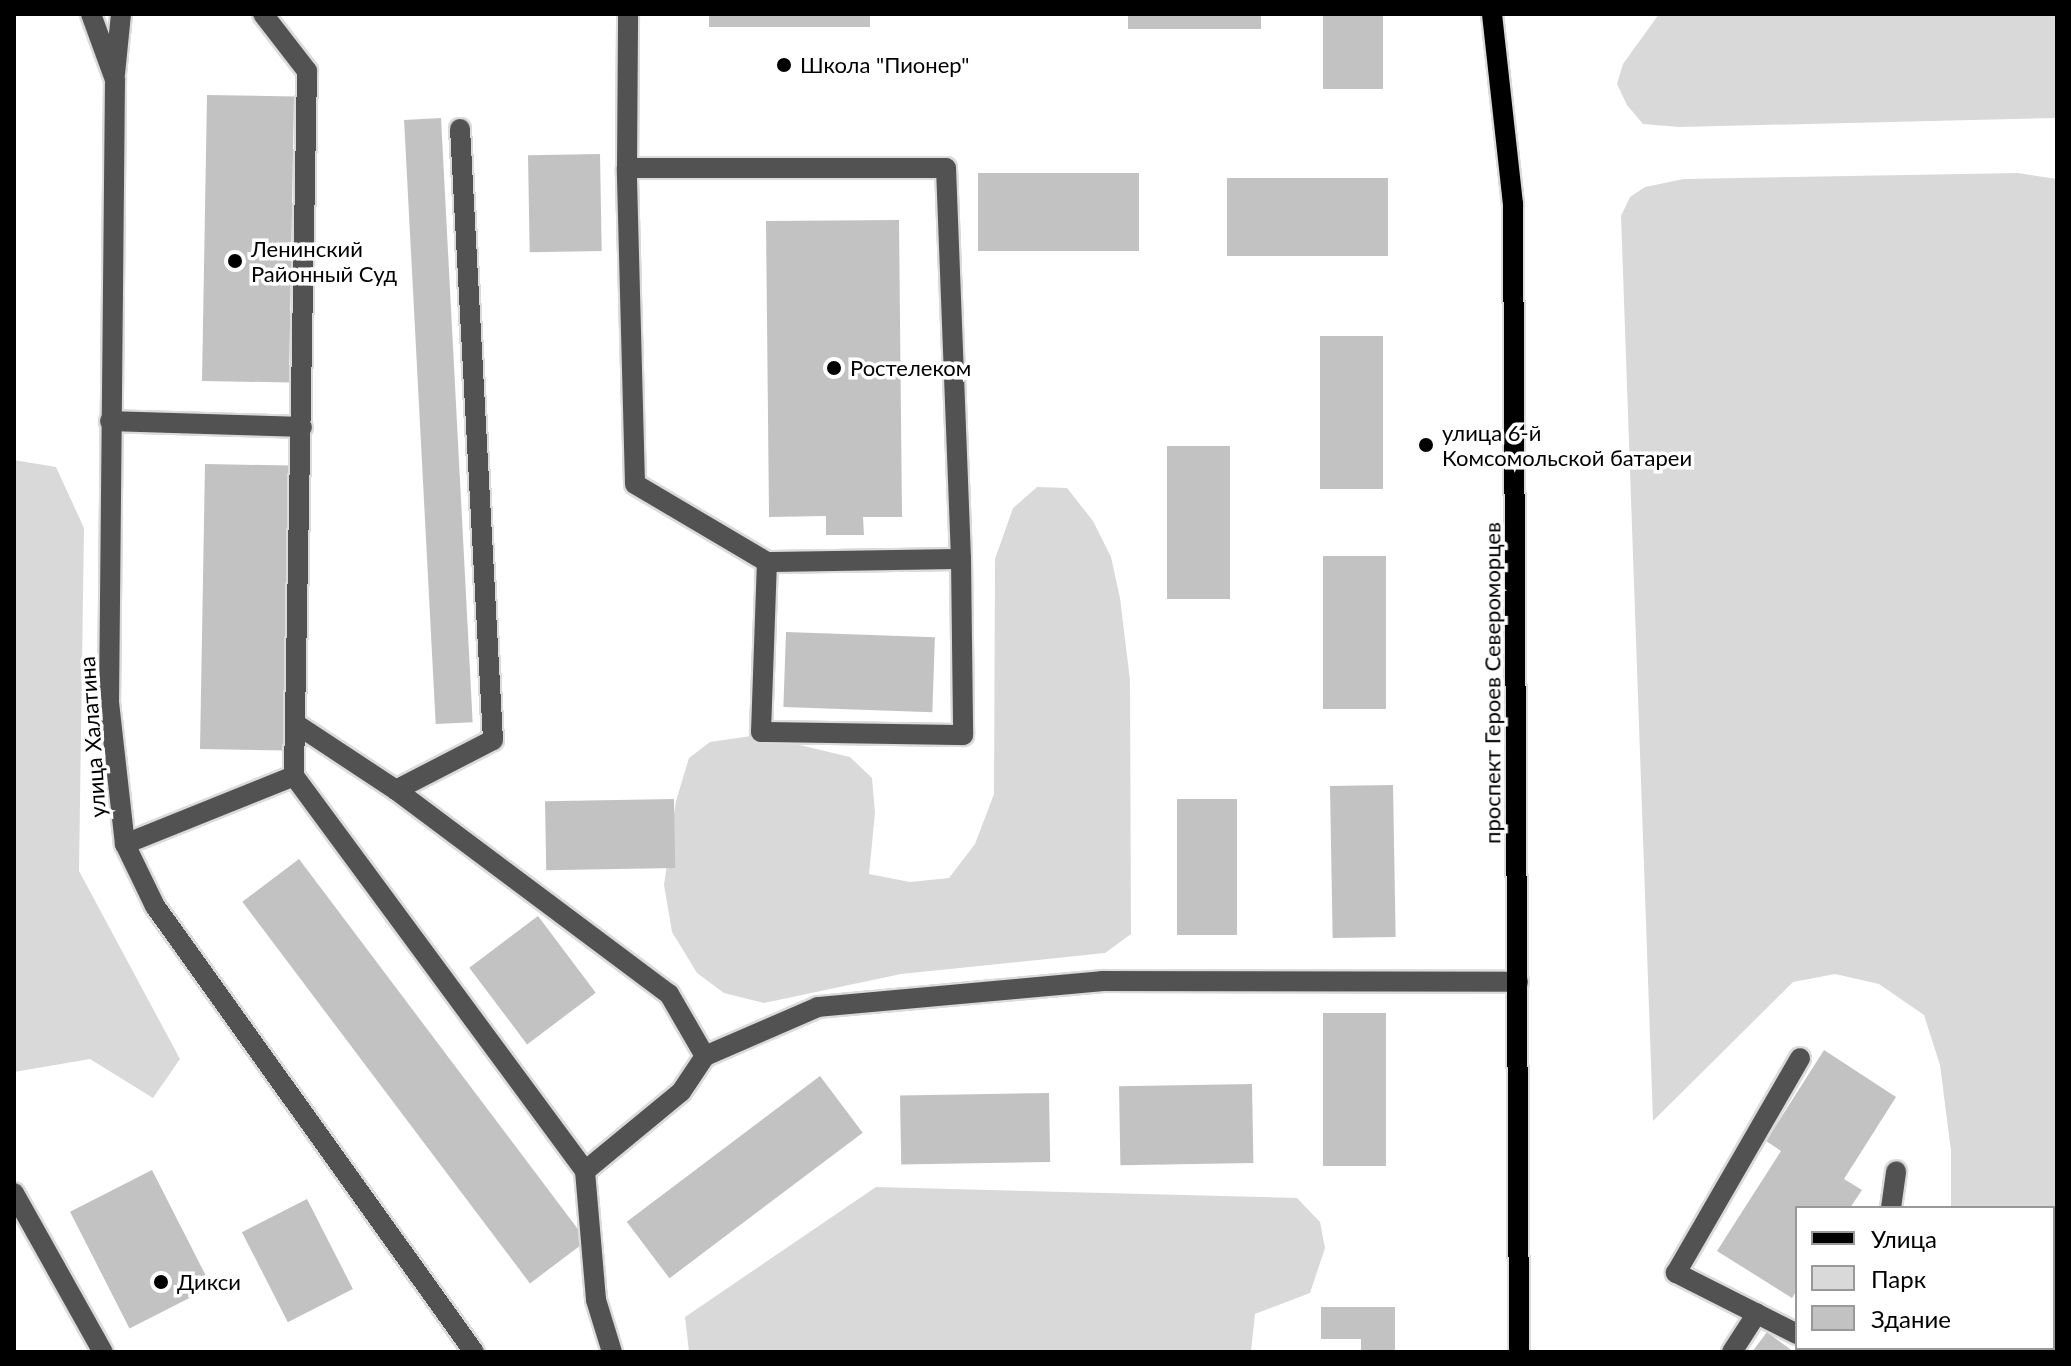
<!DOCTYPE html>
<html>
<head>
<meta charset="utf-8">
<style>
	body { margin:0 }
	#map { position:relative; width:2071px; height:1366px; overflow:hidden; background:#fff; font-family:Lato,sans-serif }
	div>[style] { position:absolute }
	.green>* { inset:0; background:#d9d9d9 }
	.building>* { inset:0; background:#c2c2c2; transform-origin:0 0 }
	.roads { filter:drop-shadow(2px 0 #dbdbdb) drop-shadow(-2px 0 #dbdbdb) drop-shadow(0 2px #dbdbdb) drop-shadow(0 -2px #dbdbdb) }
	.minor>* { height:20px; margin:-10px; padding:0 10px; transform-origin:10px; border-radius:10px; background:#525252 }
	.major>* { height:20px; margin:-10px; padding:0 10px; transform-origin:10px; border-radius:10px; background:#000 }
	.dots>* { width:22px; height:22px; translate:-50% -50%; box-sizing:border-box; border:4px solid #fff; border-radius:50% }
	span { translate:-50% -50%; white-space:nowrap; text-align:center; line-height:1.15; -webkit-text-stroke:7px #fff; paint-order:stroke }
	.poi-label { font-size:22px; color:#000 }
	.left { translate:0 -50%; text-align:left }
	.street-label { font-size:22px; color:#000 }
	.frame { position:absolute; inset:0; border:16px solid #000; pointer-events:none }
	.legend { position:absolute; left:1795px; top:1206px; width:260px; height:144px; box-sizing:border-box; background:#fff; border:2px solid #999; margin:0; padding:10px 14px; list-style:none; font-size:24px; color:#000 }
	.legend li { display:flex; align-items:center; gap:16px; height:40px }
	.legend b { width:40px; border:2px solid #999 }
</style>
</head>
<body>
<div id="map">
	<div class="green">
		<i style="clip-path:polygon(1659px 14px,2057px 14px,2057px 118px,1679px 127px,1643px 124px,1627px 105px,1617px 84px,1623px 64px)"></i>
		<i style="clip-path:polygon(2018px 173px,2057px 179px,2057px 1331px,2053px 1331px,2053px 1208px,1951px 1208px,1951px 1151px,1940px 1065px,1924px 1015px,1879px 984px,1835px 974px,1793px 982px,1653px 1121px,1621px 216px,1630px 197px,1645px 187px,1684px 179px)"></i>
		<i style="clip-path:polygon(14px 460px,56px 467px,84px 528px,79px 871px,180px 1059px,153px 1098px,90px 1059px,14px 1072px)"></i>
		<i style="clip-path:polygon(1037px 487px,1067px 488px,1093px 521px,1111px 557px,1120px 598px,1130px 680px,1131px 934px,1105px 953px,901px 974px,764px 1003px,724px 993px,697px 973px,672px 932px,664px 885px,676px 801px,689px 758px,710px 742px,758px 735px,850px 757px,872px 778px,875px 813px,869px 874px,910px 882px,949px 878px,975px 844px,994px 794px,995px 559px,1013px 508px)"></i>
		<i style="clip-path:polygon(876px 1187px,1297px 1198px,1320px 1222px,1325px 1248px,1310px 1293px,1255px 1314px,1251px 1351px,689px 1352px,685px 1317px)"></i>
	</div>
	<div class="building">
		<i style="left:709px;top:14px;width:161px;height:13px"></i>
		<i style="left:1128px;top:14px;width:133px;height:15px"></i>
		<i style="left:1323px;top:14px;width:60px;height:75px"></i>
		<i style="left:207px;top:95px;width:87px;height:286px;rotate:1deg"></i>
		<i style="left:441px;top:118px;width:605px;height:37px;rotate:87deg"></i>
		<i style="left:600px;top:154px;width:97px;height:72px;rotate:89deg"></i>
		<i style="left:1139px;top:173px;width:78px;height:161px;rotate:90deg"></i>
		<i style="left:1388px;top:178px;width:78px;height:161px;rotate:90deg"></i>
		<i style="clip-path:polygon(899px 220px,902px 517px,863px 517px,864px 535px,826px 535px,826px 516px,769px 517px,766px 221px)"></i>
		<i style="left:1383px;top:336px;width:153px;height:63px;rotate:90deg"></i>
		<i style="left:1230px;top:446px;width:153px;height:63px;rotate:90deg"></i>
		<i style="left:205px;top:464px;width:84px;height:285px;rotate:1deg"></i>
		<i style="left:1323px;top:556px;width:63px;height:153px"></i>
		<i style="left:786px;top:632px;width:149px;height:75px;rotate:2deg"></i>
		<i style="left:1393px;top:785px;width:152px;height:63px;rotate:89deg"></i>
		<i style="left:674px;top:799px;width:69px;height:129px;rotate:89deg"></i>
		<i style="left:1177px;top:799px;width:60px;height:136px"></i>
		<i style="left:299px;top:859px;width:478px;height:71px;rotate:53deg"></i>
		<i style="left:538px;top:916px;width:96px;height:86px;rotate:53deg"></i>
		<i style="left:1386px;top:1013px;width:153px;height:63px;rotate:90deg"></i>
		<i style="clip-path:polygon(1824px 1050px,1896px 1097px,1844px 1179px,1862px 1190px,1850px 1208px,1797px 1208px,1797px 1290px,1792px 1298px,1717px 1251px,1781px 1151px,1766px 1141px)"></i>
		<i style="left:820px;top:1076px;width:71px;height:242px;rotate:53deg"></i>
		<i style="left:1252px;top:1084px;width:79px;height:133px;rotate:89deg"></i>
		<i style="left:1049px;top:1093px;width:69px;height:149px;rotate:89deg"></i>
		<i style="left:152px;top:1170px;width:131px;height:92px;rotate:63deg"></i>
		<i style="left:307px;top:1199px;width:101px;height:73px;rotate:63deg"></i>
		<i style="clip-path:polygon(1321px 1307px,1395px 1307px,1395px 1352px,1361px 1352px,1361px 1339px,1321px 1339px)"></i>
		<i style="clip-path:polygon(1767px 1332px,1794px 1352px,1752px 1352px)"></i>
	</div>
	<div class="roads">
		<div class="minor">
			<i style="left:91px;top:14px;width:70px;rotate:70deg"></i>
			<i style="left:115px;top:80px;width:622px;rotate:90.55deg"></i>
			<i style="left:109px;top:702px;width:143px;rotate:83.6deg"></i>
			<i style="left:125px;top:844px;width:69px;rotate:64.2deg"></i>
			<i style="left:155px;top:906px;width:548px;rotate:54.43deg"></i>
			<i style="left:263px;top:14px;width:72px;rotate:52.3deg"></i>
			<i style="left:307px;top:71px;width:705px;rotate:91.06deg"></i>
			<i style="left:294px;top:776px;width:491px;rotate:53.6deg"></i>
			<i style="left:585px;top:1171px;width:129px;rotate:85.1deg"></i>
			<i style="left:596px;top:1300px;width:54px;rotate:72.9deg"></i>
			<i style="left:115px;top:74px;width:60px;rotate:-84.3deg"></i>
			<i style="left:627px;top:168px;width:319px"></i>
			<i style="left:946px;top:168px;width:391px;rotate:87.8deg"></i>
			<i style="left:961px;top:559px;width:176px;rotate:89.3deg"></i>
			<i style="left:963px;top:735px;width:202px;rotate:-179.1deg"></i>
			<i style="left:761px;top:732px;width:170px;rotate:-88deg"></i>
			<i style="left:767px;top:562px;width:153px;rotate:-149.4deg"></i>
			<i style="left:635px;top:484px;width:316px;rotate:-91.5deg"></i>
			<i style="left:627px;top:168px;width:154px;rotate:-89.6deg"></i>
			<i style="left:110px;top:421px;width:192px;rotate:1.8deg"></i>
			<i style="left:767px;top:562px;width:194px;rotate:-0.9deg"></i>
			<i style="left:296px;top:724px;width:120px;rotate:33.4deg"></i>
			<i style="left:396px;top:790px;width:341px;rotate:36.8deg"></i>
			<i style="left:669px;top:994px;width:72px;rotate:59.9deg"></i>
			<i style="left:396px;top:790px;width:109px;rotate:-27.3deg"></i>
			<i style="left:493px;top:740px;width:612px;rotate:-93.09deg"></i>
			<i style="left:125px;top:844px;width:182px;rotate:-21.9deg"></i>
			<i style="left:585px;top:1171px;width:124px;rotate:-39.5deg"></i>
			<i style="left:681px;top:1092px;width:43px;rotate:-56.3deg"></i>
			<i style="left:705px;top:1056px;width:123px;rotate:-23.4deg"></i>
			<i style="left:818px;top:1007px;width:285px;rotate:-5.2deg"></i>
			<i style="left:1102px;top:981px;width:416px;rotate:0.1deg"></i>
			<i style="left:14px;top:1193px;width:182px;rotate:60.8deg"></i>
			<i style="left:1891px;top:1208px;width:37px;rotate:-82deg"></i>
			<i style="left:1797px;top:1334px;width:136px;rotate:-153.2deg"></i>
			<i style="left:1676px;top:1273px;width:248px;rotate:-60deg"></i>
			<i style="left:1824px;top:1348px;width:9px;rotate:27deg"></i>
			<i style="left:1732px;top:1352px;width:46px;rotate:-57.3deg"></i>
			<i style="left:1875px;top:1352px;width:4px;rotate:-76deg"></i>
		</div>
		<div class="major">
			<i style="left:1492px;top:14px;width:191px;rotate:83.7deg"></i>
			<i style="left:1513px;top:204px;width:1148px;rotate:89.7deg"></i>
		</div>
	</div>
	<div class="dots">
		<i style="left:784px;top:65px;background:#000"></i>
		<i style="left:235px;top:261px;background:#000"></i>
		<i style="left:834px;top:368px;background:#000"></i>
		<i style="left:1426px;top:445px;background:#000"></i>
		<i style="left:161px;top:1282px;background:#000"></i>
	</div>
	<div class="poi-label">
		<span class="left" style="left:800px;top:65px">Школа "Пионер"</span>
		<span class="left" style="left:251px;top:261px">Ленинский<br>Районный Суд</span>
		<span class="left" style="left:850px;top:368px">Ростелеком</span>
		<span class="left" style="left:1442px;top:445px">улица 6-й<br>Комсомольской батареи</span>
		<span class="left" style="left:177px;top:1282px">Дикси</span>
	</div>
	<div class="street-label">
		<span style="left:1492px;top:683px;rotate:-90deg">проспект Героев Североморцев</span>
		<span style="left:92px;top:737px;rotate:-94deg">улица Халатина</span>
	</div>
	<div class="frame"></div>
	<ul class="legend">
	<li><b style="height:10px;background:#000"></b>Улица</li>
	<li><b style="height:22px;background:#d9d9d9"></b>Парк</li>
	<li><b style="height:22px;background:#c2c2c2"></b>Здание</li>
	</ul>
</div>
</body>
</html>
